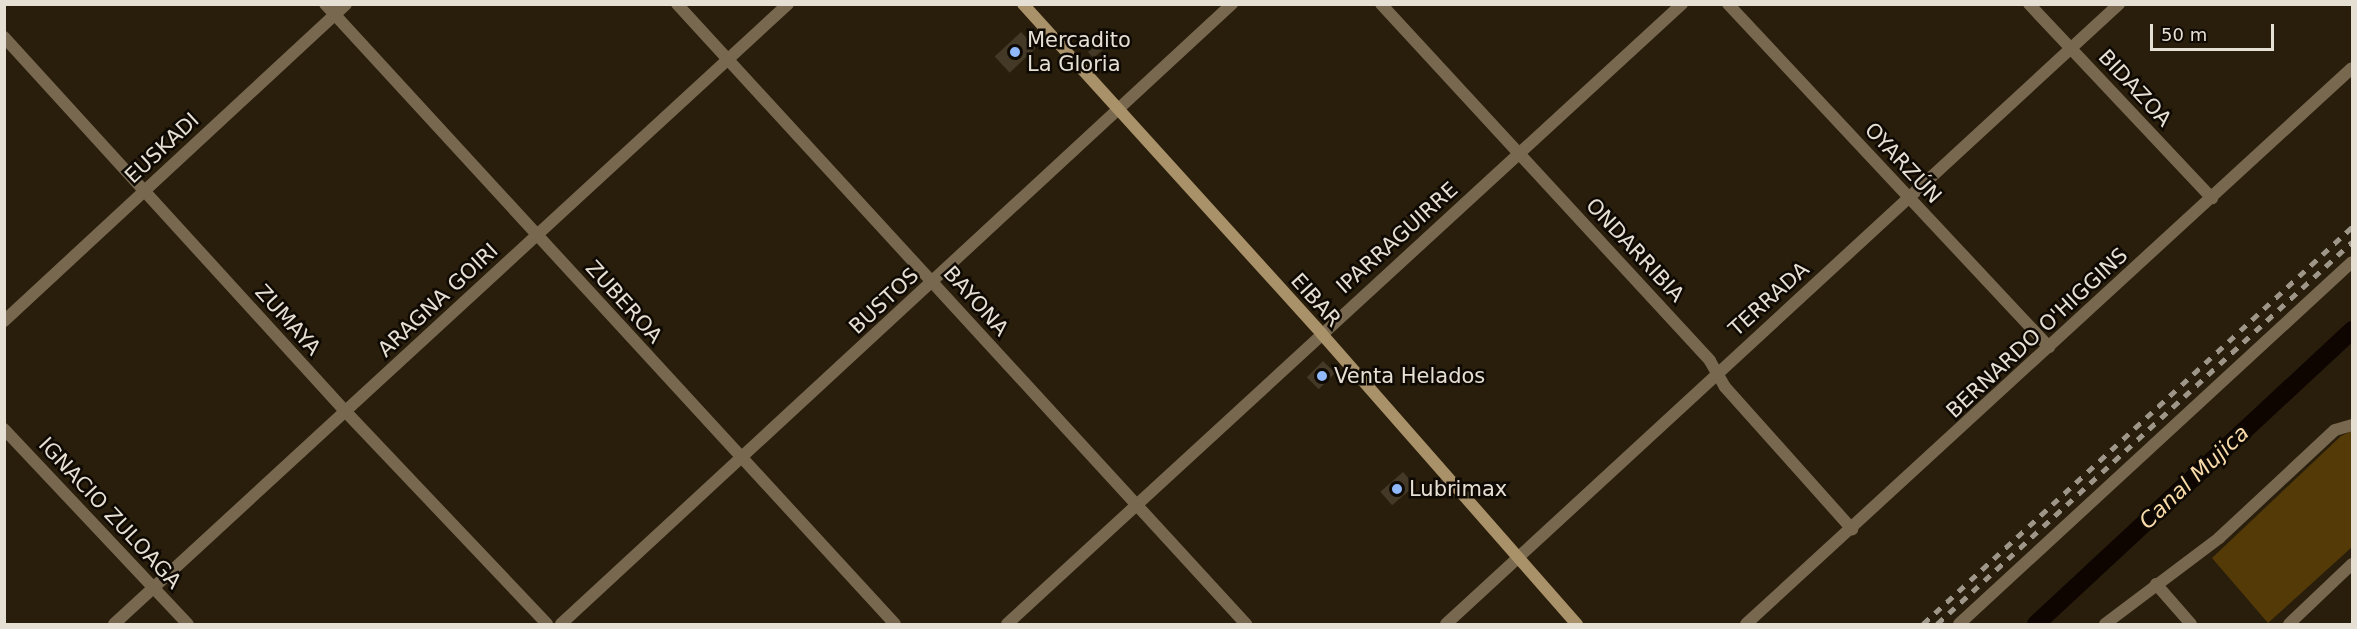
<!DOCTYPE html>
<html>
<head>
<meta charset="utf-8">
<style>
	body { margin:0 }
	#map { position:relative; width:2357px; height:629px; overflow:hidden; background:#291e0c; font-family:"DejaVu Sans",sans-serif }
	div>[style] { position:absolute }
	.green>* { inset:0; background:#533a07 }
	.canal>* { height:18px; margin:-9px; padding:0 9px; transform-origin:9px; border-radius:9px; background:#0e0500 }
	.building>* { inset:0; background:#443926; transform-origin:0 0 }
	.street>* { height:12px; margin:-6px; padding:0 6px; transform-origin:6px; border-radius:6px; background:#77684f }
	.secondary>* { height:12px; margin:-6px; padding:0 6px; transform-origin:6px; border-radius:6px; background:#a99169 }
	.rail>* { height:4.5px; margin-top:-2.25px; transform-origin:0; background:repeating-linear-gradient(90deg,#9e9688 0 8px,transparent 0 16px) }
	.dots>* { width:16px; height:16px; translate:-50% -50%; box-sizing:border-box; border:3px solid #0e0903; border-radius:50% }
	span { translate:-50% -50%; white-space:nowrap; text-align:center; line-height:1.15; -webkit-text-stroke:5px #0e0903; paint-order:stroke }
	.poi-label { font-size:21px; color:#e6dfd4 }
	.left { translate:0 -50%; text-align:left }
	.street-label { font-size:21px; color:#e6dfd4 }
	.water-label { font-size:22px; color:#f9daa9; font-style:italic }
	.frame { position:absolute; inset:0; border:6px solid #e6dfd4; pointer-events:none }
	.scale { position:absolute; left:2150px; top:24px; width:124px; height:27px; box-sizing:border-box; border:3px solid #e6dfd4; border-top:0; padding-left:8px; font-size:18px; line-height:21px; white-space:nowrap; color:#e6dfd4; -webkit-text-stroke:4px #0e0903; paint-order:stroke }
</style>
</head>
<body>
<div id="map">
	<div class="green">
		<i style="clip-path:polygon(2352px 431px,2352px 547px,2268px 623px,2212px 558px,2341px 436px)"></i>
	</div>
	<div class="canal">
		<i style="left:2036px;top:624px;width:432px;rotate:-42.9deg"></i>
	</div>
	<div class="building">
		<i style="left:1021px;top:32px;width:22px;height:36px;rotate:47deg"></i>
		<i style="left:1101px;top:41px;width:8px;height:17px;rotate:50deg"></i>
		<i style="left:1323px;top:361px;width:17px;height:23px;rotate:45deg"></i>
		<i style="left:1403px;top:472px;width:18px;height:30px;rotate:49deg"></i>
	</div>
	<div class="street">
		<i style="left:325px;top:4px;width:842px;rotate:47.41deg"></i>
		<i style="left:677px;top:4px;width:842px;rotate:47.46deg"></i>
		<i style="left:1381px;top:4px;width:485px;rotate:47.3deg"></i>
		<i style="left:1710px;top:361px;width:30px;rotate:60deg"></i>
		<i style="left:1725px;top:387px;width:191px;rotate:48.2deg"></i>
		<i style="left:1728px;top:4px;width:470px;rotate:46.9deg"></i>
		<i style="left:2029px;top:4px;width:267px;rotate:46.7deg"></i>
		<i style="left:4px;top:37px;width:508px;rotate:47.64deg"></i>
		<i style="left:346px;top:412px;width:292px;rotate:46.5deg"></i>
		<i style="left:4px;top:321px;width:466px;rotate:-42.8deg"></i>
		<i style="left:4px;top:429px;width:268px;rotate:46.7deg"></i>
		<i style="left:2156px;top:584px;width:53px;rotate:48.8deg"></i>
		<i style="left:114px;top:624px;width:916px;rotate:-42.61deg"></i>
		<i style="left:561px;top:624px;width:914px;rotate:-42.74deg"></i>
		<i style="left:1007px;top:624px;width:917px;rotate:-42.57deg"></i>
		<i style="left:1446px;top:624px;width:915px;rotate:-42.65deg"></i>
		<i style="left:1746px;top:624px;width:822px;rotate:-42.54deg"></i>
		<i style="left:1959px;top:624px;width:534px;rotate:-42.65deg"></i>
		<i style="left:2105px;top:624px;width:143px;rotate:-37deg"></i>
		<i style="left:2219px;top:538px;width:158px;rotate:-43deg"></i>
		<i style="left:2335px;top:430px;width:18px;rotate:-16deg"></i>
		<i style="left:2289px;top:624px;width:87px;rotate:-43.6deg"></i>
	</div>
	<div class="secondary">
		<i style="left:1023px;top:4px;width:444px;rotate:47.8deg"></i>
		<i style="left:1321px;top:333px;width:388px;rotate:48.7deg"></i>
	</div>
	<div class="rail">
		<i style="left:1923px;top:624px;width:585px;rotate:-42.78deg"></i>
		<i style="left:1937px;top:624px;width:564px;rotate:-42.63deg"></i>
	</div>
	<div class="dots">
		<i style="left:1015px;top:52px;background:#8fb8fd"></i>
		<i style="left:1322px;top:376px;background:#8fb8fd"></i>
		<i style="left:1397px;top:489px;background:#8fb8fd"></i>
	</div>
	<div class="poi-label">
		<span class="left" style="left:1027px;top:52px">Mercadito<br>La Gloria</span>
		<span class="left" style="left:1334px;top:376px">Venta Helados</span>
		<span class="left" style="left:1409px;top:489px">Lubrimax</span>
	</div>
	<div class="street-label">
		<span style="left:2135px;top:88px;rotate:47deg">BIDAZOA</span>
		<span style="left:162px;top:148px;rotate:-43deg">EUSKADI</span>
		<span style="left:1903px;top:163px;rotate:47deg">OYARZÚN</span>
		<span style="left:1397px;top:238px;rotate:-42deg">IPARRAGUIRRE</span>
		<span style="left:1635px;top:250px;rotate:47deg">ONDARRIBIA</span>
		<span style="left:1769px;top:299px;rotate:-42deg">TERRADA</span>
		<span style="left:438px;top:300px;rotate:-43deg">ARAGNA GOIRI</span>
		<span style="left:1316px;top:300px;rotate:48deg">EIBAR</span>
		<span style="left:884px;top:301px;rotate:-43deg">BUSTOS</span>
		<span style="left:976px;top:301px;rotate:48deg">BAYONA</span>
		<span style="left:624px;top:302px;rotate:48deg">ZUBEROA</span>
		<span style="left:288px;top:320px;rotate:48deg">ZUMAYA</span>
		<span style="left:2037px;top:333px;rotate:-43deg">BERNARDO O'HIGGINS</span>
		<span style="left:110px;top:513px;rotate:47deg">IGNACIO ZULOAGA</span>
	</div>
	<div class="water-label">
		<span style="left:2194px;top:477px;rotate:-43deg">Canal Mujica</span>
	</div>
	<div class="frame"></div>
	<div class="scale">50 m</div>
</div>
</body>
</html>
